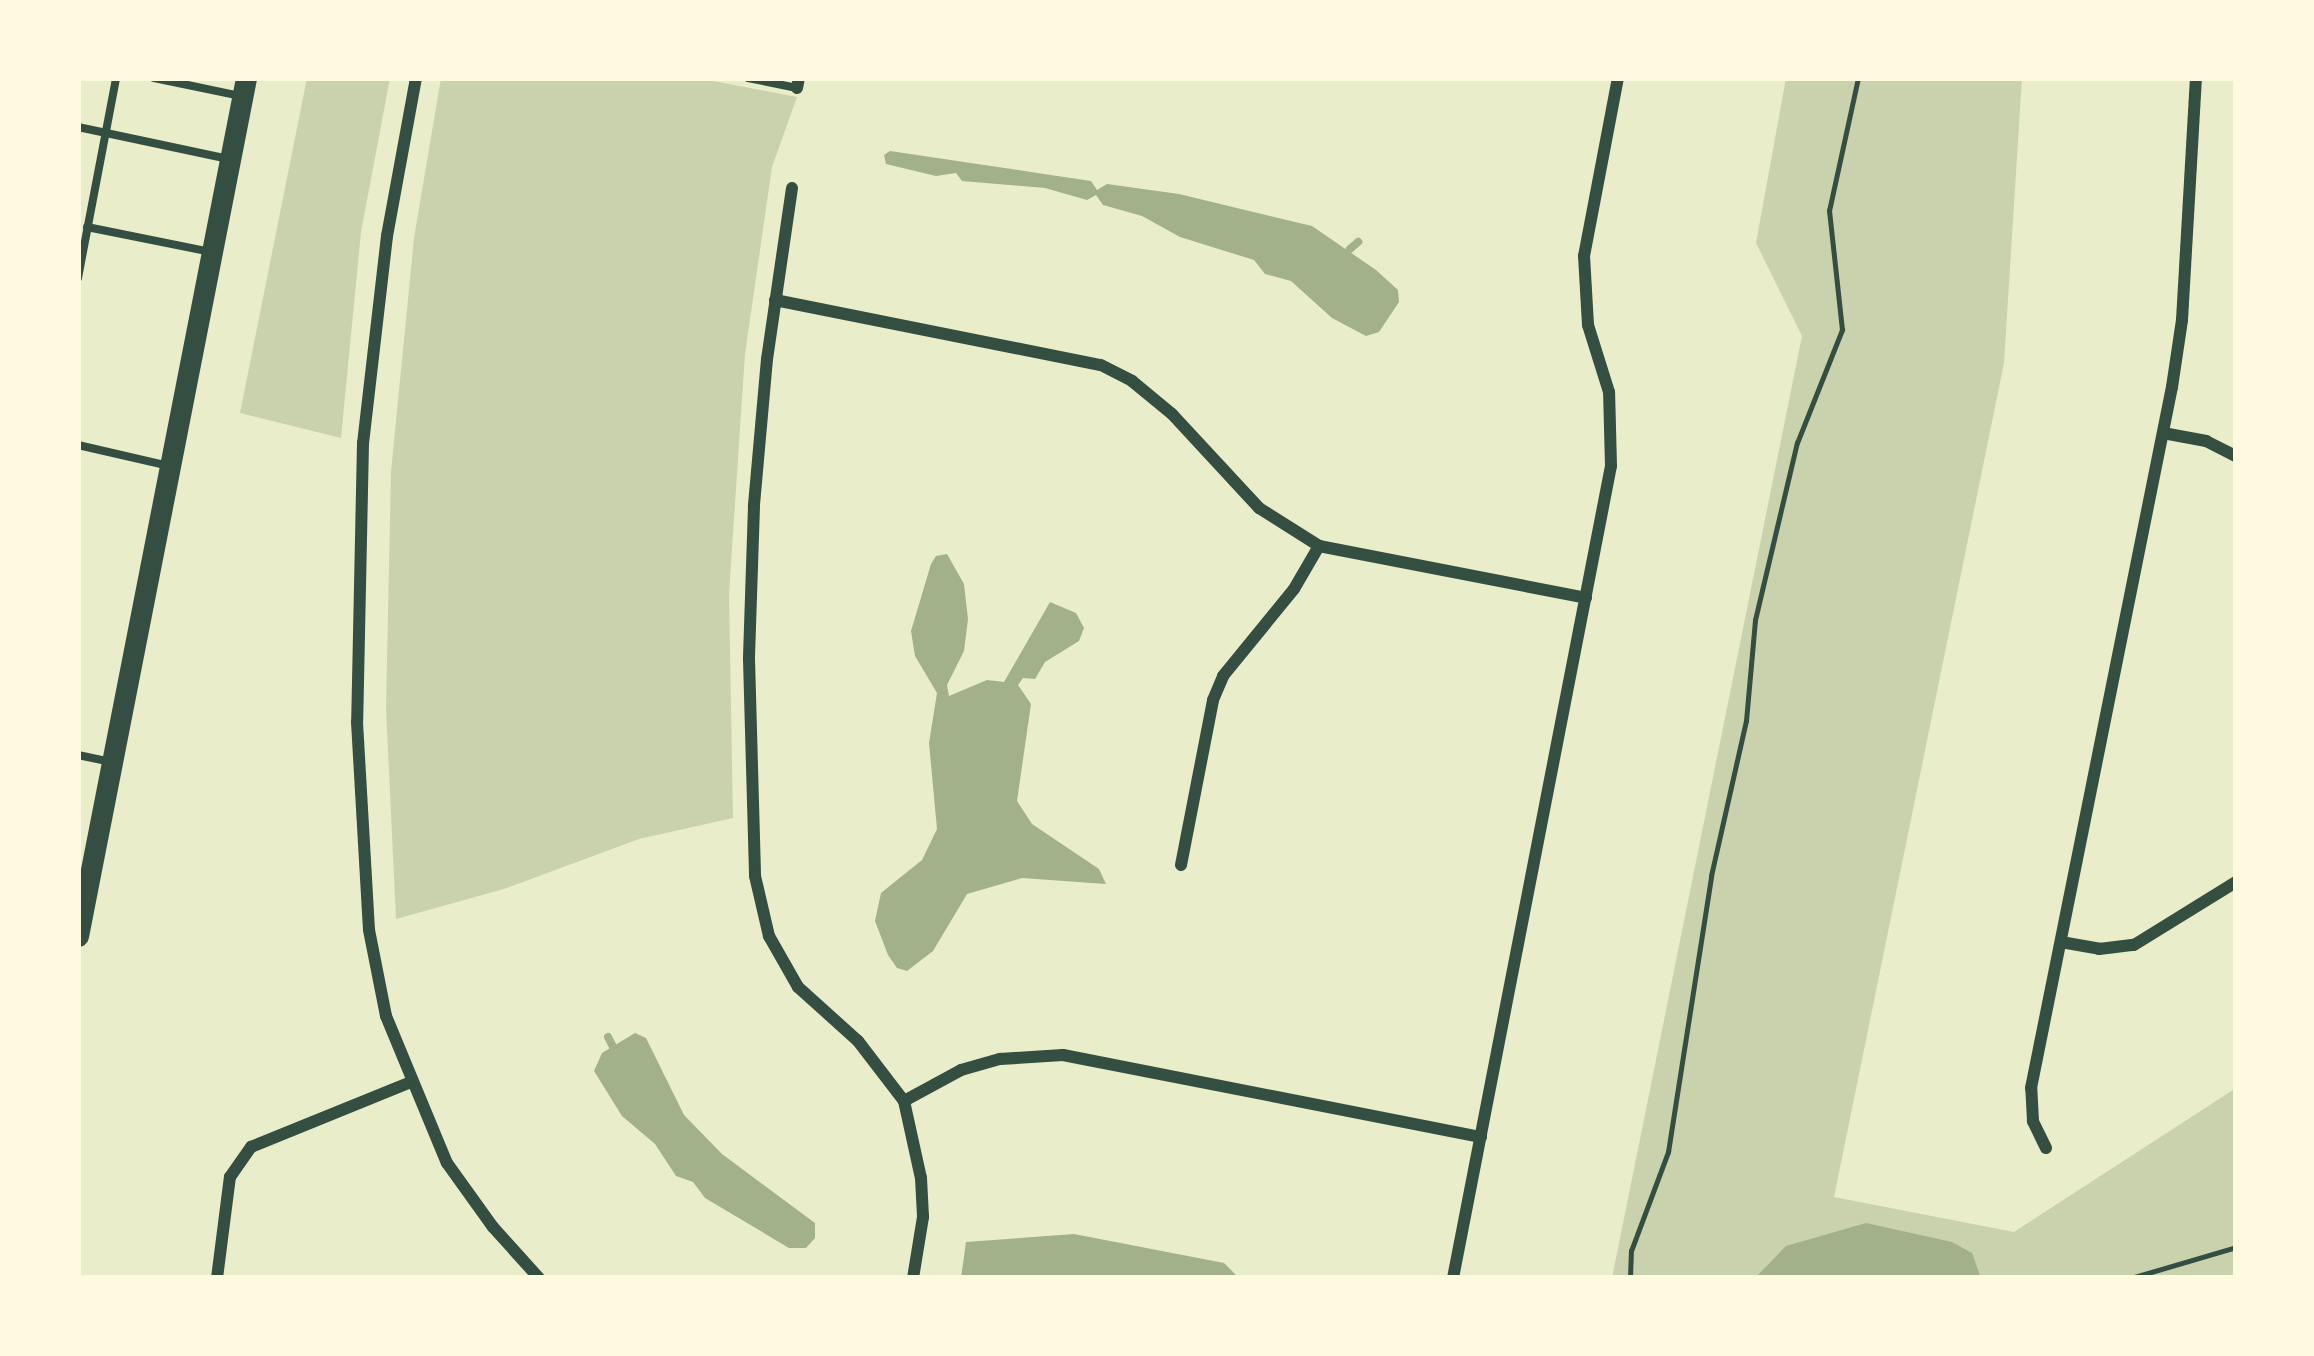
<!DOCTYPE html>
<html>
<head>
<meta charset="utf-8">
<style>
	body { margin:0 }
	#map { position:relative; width:2314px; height:1356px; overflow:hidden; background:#e9edc9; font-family:"DM Sans",sans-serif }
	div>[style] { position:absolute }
	.green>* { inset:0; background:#cad2ad }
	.water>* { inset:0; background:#a3b18a }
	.stream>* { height:8px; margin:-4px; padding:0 4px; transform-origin:4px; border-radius:4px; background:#a3b18a }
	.path>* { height:4.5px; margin:-2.25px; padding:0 2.25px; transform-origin:2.25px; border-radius:2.25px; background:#344e41 }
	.service>* { height:8px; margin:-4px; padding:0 4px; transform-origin:4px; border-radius:4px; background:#344e41 }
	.minor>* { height:12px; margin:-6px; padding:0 6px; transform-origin:6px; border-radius:6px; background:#344e41 }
	.secondary>* { height:21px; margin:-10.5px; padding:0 10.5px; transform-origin:10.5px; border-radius:10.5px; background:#344e41 }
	span { translate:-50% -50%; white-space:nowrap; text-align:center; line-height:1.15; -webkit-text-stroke:10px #fefae0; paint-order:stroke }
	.frame { position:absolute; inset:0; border:81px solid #fefae0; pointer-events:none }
</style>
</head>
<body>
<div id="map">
	<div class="green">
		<i style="clip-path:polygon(307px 78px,390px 78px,361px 232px,341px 438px,240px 413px)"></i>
		<i style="clip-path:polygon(441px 78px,698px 78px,797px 97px,772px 167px,745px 354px,729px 594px,733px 818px,639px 839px,504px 889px,396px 919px,386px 708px,391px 472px,414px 238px)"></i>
		<i style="clip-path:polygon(1786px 78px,2022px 78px,2004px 363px,1834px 1197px,2014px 1232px,2236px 1088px,2236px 1278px,1612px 1278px,1802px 336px,1756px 243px)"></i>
	</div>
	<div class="water">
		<i style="clip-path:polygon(890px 151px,1091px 181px,1097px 190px,1107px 184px,1179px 194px,1312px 226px,1376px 270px,1398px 290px,1399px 302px,1379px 332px,1366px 336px,1332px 318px,1291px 281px,1265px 274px,1254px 260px,1180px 237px,1142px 216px,1103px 205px,1096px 195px,1087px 200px,1045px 188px,962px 181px,956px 173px,936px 176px,886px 164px,884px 155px)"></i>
		<i style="clip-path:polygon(947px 554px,964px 584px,968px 619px,964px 651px,947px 685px,949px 696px,987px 680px,1004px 682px,1050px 602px,1076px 613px,1084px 628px,1079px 641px,1045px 662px,1035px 679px,1023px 678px,1018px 685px,1031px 704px,1017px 801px,1032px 824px,1099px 869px,1106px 884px,1022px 878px,967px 894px,933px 951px,907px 971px,897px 968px,888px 955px,875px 921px,881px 893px,922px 860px,937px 829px,929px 743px,937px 693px,915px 656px,911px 631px,931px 564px,936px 556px)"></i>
		<i style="clip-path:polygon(635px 1033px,646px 1038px,684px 1115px,722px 1154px,815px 1223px,815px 1238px,806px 1248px,789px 1248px,705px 1198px,693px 1182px,676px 1176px,655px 1144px,622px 1116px,594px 1071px,602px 1053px)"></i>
		<i style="clip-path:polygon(1866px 1223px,1952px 1242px,1972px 1253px,1981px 1278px,1755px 1278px,1786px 1246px)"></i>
		<i style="clip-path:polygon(1074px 1234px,1224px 1263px,1239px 1278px,961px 1278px,966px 1242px)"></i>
	</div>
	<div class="stream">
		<i style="left:1350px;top:249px;width:11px;rotate:-41deg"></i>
		<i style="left:608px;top:1037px;width:11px;rotate:63deg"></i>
	</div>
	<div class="path">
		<i style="left:1630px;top:1278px;width:27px;rotate:-88deg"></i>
		<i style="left:1631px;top:1251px;width:106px;rotate:-69.5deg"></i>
		<i style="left:1668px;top:1152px;width:279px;rotate:-81.1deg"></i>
		<i style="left:1711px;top:876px;width:159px;rotate:-77.3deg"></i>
		<i style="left:1746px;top:721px;width:101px;rotate:-84.9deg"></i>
		<i style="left:1755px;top:620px;width:182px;rotate:-76.7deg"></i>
		<i style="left:1797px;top:443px;width:122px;rotate:-68.3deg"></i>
		<i style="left:1842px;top:330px;width:120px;rotate:-96.2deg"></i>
		<i style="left:1829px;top:211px;width:136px;rotate:-77.7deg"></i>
		<i style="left:2131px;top:1278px;width:109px;rotate:-16.4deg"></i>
	</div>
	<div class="service">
		<i style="left:154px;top:78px;width:89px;rotate:11.7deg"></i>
		<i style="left:748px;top:78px;width:50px;rotate:11.5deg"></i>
		<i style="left:78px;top:127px;width:154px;rotate:12deg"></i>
		<i style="left:87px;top:227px;width:126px;rotate:11.4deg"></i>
		<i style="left:78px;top:278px;width:204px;rotate:-79.2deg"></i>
		<i style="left:78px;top:445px;width:93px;rotate:13deg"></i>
		<i style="left:78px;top:755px;width:35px;rotate:12deg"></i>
	</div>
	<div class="minor">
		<i style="left:416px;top:78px;width:161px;rotate:100.4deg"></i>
		<i style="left:387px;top:236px;width:208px;rotate:96.6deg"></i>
		<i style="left:363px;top:443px;width:279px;rotate:91.2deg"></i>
		<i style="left:357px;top:722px;width:208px;rotate:86.7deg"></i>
		<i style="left:369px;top:930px;width:88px;rotate:78.8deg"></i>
		<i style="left:386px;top:1016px;width:159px;rotate:67.5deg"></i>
		<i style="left:447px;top:1163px;width:79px;rotate:54.3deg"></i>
		<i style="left:493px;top:1227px;width:69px;rotate:48deg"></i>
		<i style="left:797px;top:88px;width:10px;rotate:-79deg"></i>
		<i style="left:792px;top:188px;width:173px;rotate:98.3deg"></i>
		<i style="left:767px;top:359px;width:148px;rotate:95.1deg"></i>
		<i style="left:754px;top:506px;width:153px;rotate:91.9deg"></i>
		<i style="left:749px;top:659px;width:217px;rotate:88.4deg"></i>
		<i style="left:755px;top:876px;width:62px;rotate:76.9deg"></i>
		<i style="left:769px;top:936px;width:59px;rotate:60.4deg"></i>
		<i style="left:798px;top:987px;width:81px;rotate:42deg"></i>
		<i style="left:858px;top:1041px;width:76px;rotate:52.5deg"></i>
		<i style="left:904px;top:1101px;width:79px;rotate:77.6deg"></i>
		<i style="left:921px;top:1178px;width:39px;rotate:87deg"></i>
		<i style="left:923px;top:1217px;width:62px;rotate:99.3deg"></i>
		<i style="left:775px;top:300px;width:332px;rotate:11.3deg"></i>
		<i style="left:1101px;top:365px;width:35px;rotate:27deg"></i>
		<i style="left:1132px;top:381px;width:52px;rotate:39.5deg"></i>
		<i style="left:1172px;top:414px;width:128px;rotate:47.2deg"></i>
		<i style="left:1259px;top:508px;width:71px;rotate:32.3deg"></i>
		<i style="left:1319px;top:546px;width:272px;rotate:11deg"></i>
		<i style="left:2163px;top:433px;width:44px;rotate:10.5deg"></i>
		<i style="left:2206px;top:441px;width:34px;rotate:27deg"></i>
		<i style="left:1181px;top:865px;width:168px;rotate:-79deg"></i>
		<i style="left:1213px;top:700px;width:26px;rotate:-67deg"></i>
		<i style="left:1223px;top:676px;width:112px;rotate:-50.8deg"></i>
		<i style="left:1294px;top:589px;width:50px;rotate:-59.8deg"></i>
		<i style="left:2061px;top:942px;width:39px;rotate:10deg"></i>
		<i style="left:2099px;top:949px;width:35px;rotate:-7deg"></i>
		<i style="left:2134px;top:945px;width:120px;rotate:-31.7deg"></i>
		<i style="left:904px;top:1101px;width:65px;rotate:-28.5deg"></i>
		<i style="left:961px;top:1070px;width:41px;rotate:-15.8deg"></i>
		<i style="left:1000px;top:1059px;width:63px;rotate:-3.6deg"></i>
		<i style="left:1063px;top:1055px;width:426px;rotate:11.1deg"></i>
		<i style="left:2046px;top:1148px;width:30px;rotate:-116deg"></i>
		<i style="left:2033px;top:1121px;width:33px;rotate:-93deg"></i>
		<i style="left:2031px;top:1088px;width:715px;rotate:-78.63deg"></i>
		<i style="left:2172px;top:387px;width:68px;rotate:-81.5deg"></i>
		<i style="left:2182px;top:320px;width:242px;rotate:-86.7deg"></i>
		<i style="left:217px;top:1278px;width:102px;rotate:-82.7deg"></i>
		<i style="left:230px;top:1177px;width:37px;rotate:-55deg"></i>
		<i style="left:251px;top:1147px;width:170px;rotate:-22.1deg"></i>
		<i style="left:1453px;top:1278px;width:827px;rotate:-78.99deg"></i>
		<i style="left:1611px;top:466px;width:74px;rotate:-91.5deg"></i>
		<i style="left:1609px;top:392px;width:70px;rotate:-107.4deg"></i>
		<i style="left:1588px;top:325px;width:69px;rotate:-93.3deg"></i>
		<i style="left:1584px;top:256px;width:181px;rotate:-79.2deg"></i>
	</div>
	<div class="secondary">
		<i style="left:78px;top:936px;width:874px;rotate:-78.92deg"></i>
	</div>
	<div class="frame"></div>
</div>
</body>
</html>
